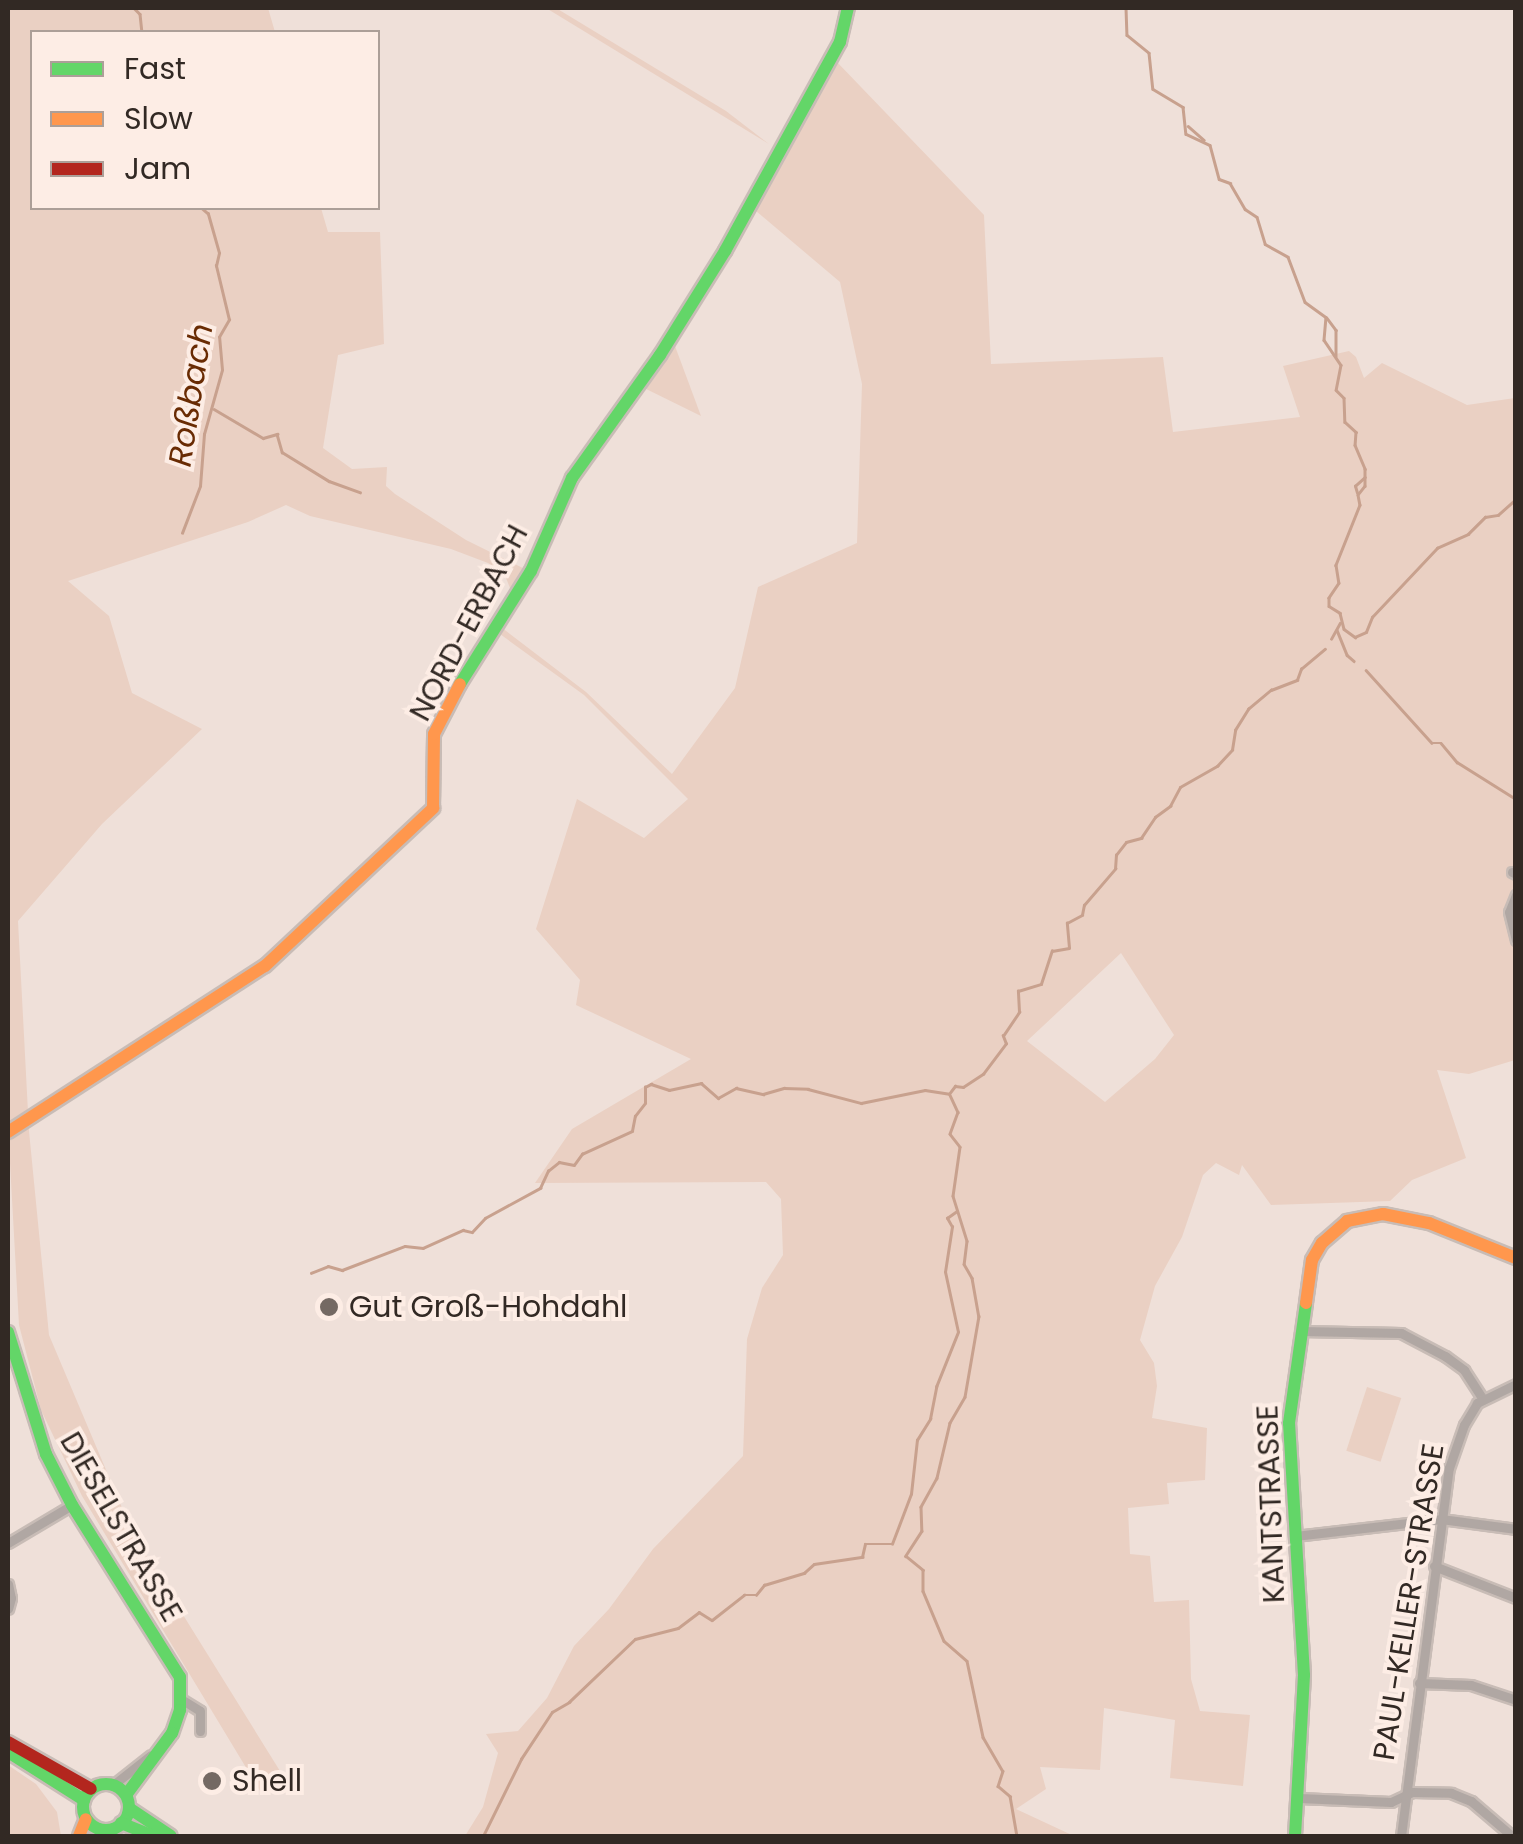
<!DOCTYPE html>
<html>
<head>
<meta charset="utf-8">
<style>
	body { margin:0 }
	#map { position:relative; width:1523px; height:1844px; overflow:hidden; background:#efe0d9; font-family:Poppins,sans-serif }
	div>[style] { position:absolute }
	.green>* { inset:0; background:#ead0c3; transform-origin:0 0 }
	.stream>* { height:2.5px; margin:-1.25px; padding:0 1.25px; transform-origin:1.25px; border-radius:1.25px; background:#c8a18e }
	.roads { filter:drop-shadow(2px 0 #c8bcb6) drop-shadow(-2px 0 #c8bcb6) drop-shadow(0 2px #c8bcb6) drop-shadow(0 -2px #c8bcb6) }
	.street>* { height:9px; margin:-4.5px; padding:0 4.5px; transform-origin:4.5px; border-radius:4.5px; background:#b0a7a3 }
	.fast>* { height:12px; margin:-6px; padding:0 6px; transform-origin:6px; border-radius:6px; background:#63d668 }
	.fast>.ring { margin:-6px; padding:0; box-sizing:content-box; background:none; border:12px solid #63d668; border-radius:50% }
	.slow>* { height:12px; margin:-6px; padding:0 6px; transform-origin:6px; border-radius:6px; background:#ff974d }
	.jam>* { height:12px; margin:-6px; padding:0 6px; transform-origin:6px; border-radius:6px; background:#b3261e }
	.dots>* { width:28px; height:28px; translate:-50% -50%; box-sizing:border-box; border:5px solid #fdede5; border-radius:50% }
	span { translate:-50% -50%; white-space:nowrap; text-align:center; line-height:1.15; -webkit-text-stroke:8px #fdede5; paint-order:stroke }
	.street-label { font-size:30px; color:#322924 }
	.poi-label { font-size:30px; color:#322924 }
	.left { translate:0 -50%; text-align:left }
	.water-label { font-size:32px; color:#692b03; font-style:italic }
	.frame { position:absolute; inset:0; border:10px solid #322924; pointer-events:none }
	.legend { position:absolute; left:30px; top:30px; width:350px; height:180px; box-sizing:border-box; background:#fdede5; border:2px solid #ac9f98; margin:0; padding:12px 18px; list-style:none; font-size:30px; color:#322924 }
	.legend li { display:flex; align-items:center; gap:20px; height:50px }
	.legend b { width:50px; border:2px solid #ac9f98 }
</style>
</head>
<body>
<div id="map">
	<div class="green">
		<i style="clip-path:polygon(8px 8px,268px 8px,275px 32px,32px 32px,32px 208px,321px 208px,328px 232px,380px 232px,384px 344px,338px 355px,323px 448px,352px 469px,387px 467px,386px 486px,395px 494px,466px 540px,529px 571px,514px 598px,504px 573px,488px 563px,451px 549px,310px 516px,286px 505px,248px 522px,68px 581px,109px 616px,132px 693px,202px 729px,102px 824px,18px 921px,29px 1131px,49px 1335px,134px 1536px,280px 1771px,262px 1794px,82px 1496px,41px 1410px,19px 1325px,8px 1127px)"></i>
		<i style="clip-path:polygon(546px 8px,556px 8px,726px 111px,769px 144px)"></i>
		<i style="clip-path:polygon(evenodd,836px 61px,984px 215px,991px 364px,1163px 357px,1173px 432px,1300px 417px,1283px 366px,1349px 351px,1356px 357px,1364px 378px,1382px 363px,1467px 405px,1515px 398px,1515px 1060px,1469px 1074px,1437px 1070px,1466px 1158px,1412px 1180px,1390px 1201px,1271px 1205px,1242px 1165px,1239px 1175px,1216px 1163px,1203px 1175px,1182px 1237px,1155px 1286px,1140px 1340px,1154px 1363px,1157px 1386px,1152px 1418px,1207px 1428px,1205px 1480px,1167px 1483px,1169px 1504px,1128px 1508px,1130px 1554px,1150px 1556px,1154px 1602px,1189px 1600px,1191px 1679px,1200px 1711px,1250px 1715px,1243px 1786px,1170px 1778px,1175px 1720px,1104px 1708px,1100px 1770px,1040px 1767px,1046px 1789px,1016px 1809px,1074px 1836px,465px 1836px,483px 1807px,498px 1753px,486px 1734px,518px 1731px,547px 1698px,574px 1646px,609px 1609px,653px 1549px,743px 1456px,747px 1339px,762px 1288px,783px 1255px,781px 1199px,766px 1182px,535px 1183px,572px 1129px,691px 1059px,576px 1005px,580px 980px,536px 929px,577px 799px,644px 838px,688px 799px,584px 695px,493px 629px,497px 624px,586px 692px,672px 774px,735px 688px,758px 587px,857px 543px,862px 384px,840px 282px,756px 211px,836px 61px,1121px 953px,1174px 1035px,1155px 1059px,1105px 1102px,1027px 1041px,1121px 953px)"></i>
		<i style="clip-path:polygon(672px 338px,701px 416px,640px 386px)"></i>
		<i style="left:1367px;top:1387px;width:36px;height:67px;rotate:18deg"></i>
		<i style="clip-path:polygon(8px 1765px,36px 1784px,57px 1812px,61px 1836px,8px 1836px)"></i>
	</div>
	<div class="stream">
		<i style="left:134px;top:8px;width:8px;rotate:45deg"></i>
		<i style="left:140px;top:14px;width:18px;rotate:84deg"></i>
		<i style="left:1126px;top:8px;width:27px;rotate:88deg"></i>
		<i style="left:1127px;top:35px;width:28px;rotate:39deg"></i>
		<i style="left:1149px;top:53px;width:36px;rotate:84deg"></i>
		<i style="left:1153px;top:89px;width:35px;rotate:31deg"></i>
		<i style="left:1183px;top:107px;width:27px;rotate:84deg"></i>
		<i style="left:1186px;top:134px;width:26px;rotate:25deg"></i>
		<i style="left:1210px;top:145px;width:35px;rotate:75deg"></i>
		<i style="left:1219px;top:179px;width:12px;rotate:20deg"></i>
		<i style="left:1230px;top:183px;width:30px;rotate:60deg"></i>
		<i style="left:1245px;top:209px;width:14px;rotate:34deg"></i>
		<i style="left:1257px;top:217px;width:28px;rotate:73deg"></i>
		<i style="left:1265px;top:244px;width:26px;rotate:29deg"></i>
		<i style="left:1288px;top:257px;width:48px;rotate:69.3deg"></i>
		<i style="left:1305px;top:302px;width:26px;rotate:36deg"></i>
		<i style="left:1326px;top:317px;width:23px;rotate:95deg"></i>
		<i style="left:1324px;top:340px;width:30px;rotate:56deg"></i>
		<i style="left:1341px;top:365px;width:25px;rotate:101deg"></i>
		<i style="left:1336px;top:390px;width:11px;rotate:45deg"></i>
		<i style="left:1344px;top:398px;width:24px;rotate:88deg"></i>
		<i style="left:1345px;top:422px;width:15px;rotate:42deg"></i>
		<i style="left:1356px;top:432px;width:13px;rotate:94deg"></i>
		<i style="left:1355px;top:445px;width:26px;rotate:67deg"></i>
		<i style="left:1365px;top:469px;width:17px;rotate:90deg"></i>
		<i style="left:1365px;top:486px;width:11px;rotate:128deg"></i>
		<i style="left:1358px;top:495px;width:10px;rotate:79deg"></i>
		<i style="left:1360px;top:505px;width:65px;rotate:111.8deg"></i>
		<i style="left:1336px;top:565px;width:18px;rotate:81deg"></i>
		<i style="left:1339px;top:583px;width:18px;rotate:124deg"></i>
		<i style="left:1329px;top:598px;width:8px;rotate:90deg"></i>
		<i style="left:1329px;top:606px;width:13px;rotate:32deg"></i>
		<i style="left:1340px;top:613px;width:16px;rotate:76deg"></i>
		<i style="left:1344px;top:629px;width:14px;rotate:36deg"></i>
		<i style="left:1355px;top:637px;width:12px;rotate:-24deg"></i>
		<i style="left:1366px;top:632px;width:16px;rotate:-68deg"></i>
		<i style="left:1372px;top:617px;width:95px;rotate:-46.7deg"></i>
		<i style="left:1437px;top:548px;width:34px;rotate:-24deg"></i>
		<i style="left:1468px;top:534px;width:24px;rotate:-45deg"></i>
		<i style="left:1485px;top:517px;width:13px;rotate:-9deg"></i>
		<i style="left:1498px;top:515px;width:24px;rotate:-42deg"></i>
		<i style="left:1188px;top:126px;width:21px;rotate:41deg"></i>
		<i style="left:1327px;top:318px;width:15px;rotate:53deg"></i>
		<i style="left:1336px;top:330px;width:26px;rotate:90deg"></i>
		<i style="left:214px;top:409px;width:57px;rotate:30.6deg"></i>
		<i style="left:263px;top:438px;width:15px;rotate:-16deg"></i>
		<i style="left:277px;top:434px;width:19px;rotate:74deg"></i>
		<i style="left:282px;top:452px;width:55px;rotate:31.7deg"></i>
		<i style="left:329px;top:481px;width:33px;rotate:20deg"></i>
		<i style="left:1357px;top:493px;width:7px;rotate:-106deg"></i>
		<i style="left:1355px;top:486px;width:13px;rotate:-42deg"></i>
		<i style="left:182px;top:533px;width:50px;rotate:-69deg"></i>
		<i style="left:200px;top:486px;width:52px;rotate:-85.6deg"></i>
		<i style="left:204px;top:434px;width:66px;rotate:-74.3deg"></i>
		<i style="left:222px;top:370px;width:33px;rotate:-95deg"></i>
		<i style="left:219px;top:337px;width:20px;rotate:-60deg"></i>
		<i style="left:229px;top:320px;width:56px;rotate:-103.5deg"></i>
		<i style="left:216px;top:266px;width:13px;rotate:-77deg"></i>
		<i style="left:219px;top:253px;width:41px;rotate:-105.8deg"></i>
		<i style="left:208px;top:214px;width:9px;rotate:-139deg"></i>
		<i style="left:1337px;top:630px;width:27px;rotate:68deg"></i>
		<i style="left:1347px;top:655px;width:9px;rotate:41deg"></i>
		<i style="left:1331px;top:639px;width:18px;rotate:-61deg"></i>
		<i style="left:1366px;top:670px;width:98px;rotate:47.9deg"></i>
		<i style="left:1432px;top:743px;width:9px"></i>
		<i style="left:1441px;top:743px;width:25px;rotate:50deg"></i>
		<i style="left:1457px;top:762px;width:70px;rotate:32.1deg"></i>
		<i style="left:950px;top:1095px;width:19px;rotate:65deg"></i>
		<i style="left:958px;top:1112px;width:23px;rotate:110deg"></i>
		<i style="left:950px;top:1134px;width:16px;rotate:52deg"></i>
		<i style="left:960px;top:1147px;width:49px;rotate:98.1deg"></i>
		<i style="left:953px;top:1196px;width:47px;rotate:72.7deg"></i>
		<i style="left:967px;top:1241px;width:23px;rotate:97deg"></i>
		<i style="left:964px;top:1264px;width:16px;rotate:60deg"></i>
		<i style="left:972px;top:1278px;width:39px;rotate:80deg"></i>
		<i style="left:979px;top:1316px;width:82px;rotate:99.8deg"></i>
		<i style="left:965px;top:1397px;width:30px;rotate:120deg"></i>
		<i style="left:950px;top:1423px;width:57px;rotate:103.3deg"></i>
		<i style="left:937px;top:1478px;width:33px;rotate:119deg"></i>
		<i style="left:921px;top:1507px;width:24px;rotate:88deg"></i>
		<i style="left:922px;top:1531px;width:30px;rotate:123deg"></i>
		<i style="left:906px;top:1556px;width:22px;rotate:39deg"></i>
		<i style="left:923px;top:1570px;width:21px;rotate:90deg"></i>
		<i style="left:923px;top:1591px;width:54px;rotate:67.2deg"></i>
		<i style="left:944px;top:1641px;width:30px;rotate:41deg"></i>
		<i style="left:967px;top:1661px;width:78px;rotate:78.1deg"></i>
		<i style="left:983px;top:1737px;width:39px;rotate:60deg"></i>
		<i style="left:1003px;top:1771px;width:16px;rotate:108deg"></i>
		<i style="left:998px;top:1786px;width:16px;rotate:40deg"></i>
		<i style="left:1010px;top:1796px;width:41px;rotate:80.1deg"></i>
		<i style="left:311px;top:1273px;width:18px;rotate:-22deg"></i>
		<i style="left:328px;top:1266px;width:15px;rotate:16deg"></i>
		<i style="left:342px;top:1270px;width:67px;rotate:-20.9deg"></i>
		<i style="left:405px;top:1246px;width:18px;rotate:6deg"></i>
		<i style="left:423px;top:1248px;width:44px;rotate:-24.2deg"></i>
		<i style="left:463px;top:1230px;width:9px;rotate:13deg"></i>
		<i style="left:472px;top:1232px;width:19px;rotate:-47deg"></i>
		<i style="left:485px;top:1218px;width:63px;rotate:-28.6deg"></i>
		<i style="left:540px;top:1188px;width:19px;rotate:-65deg"></i>
		<i style="left:548px;top:1171px;width:14px;rotate:-39deg"></i>
		<i style="left:559px;top:1162px;width:15px;rotate:11deg"></i>
		<i style="left:574px;top:1165px;width:14px;rotate:-54deg"></i>
		<i style="left:582px;top:1154px;width:55px;rotate:-24.7deg"></i>
		<i style="left:632px;top:1131px;width:15px;rotate:-79deg"></i>
		<i style="left:635px;top:1116px;width:16px;rotate:-52deg"></i>
		<i style="left:645px;top:1103px;width:16px;rotate:-90deg"></i>
		<i style="left:645px;top:1087px;width:7px;rotate:-27deg"></i>
		<i style="left:651px;top:1084px;width:19px;rotate:18deg"></i>
		<i style="left:669px;top:1090px;width:33px;rotate:-12deg"></i>
		<i style="left:701px;top:1083px;width:23px;rotate:41deg"></i>
		<i style="left:718px;top:1098px;width:21px;rotate:-29deg"></i>
		<i style="left:736px;top:1088px;width:28px;rotate:13deg"></i>
		<i style="left:763px;top:1094px;width:22px;rotate:-16deg"></i>
		<i style="left:784px;top:1088px;width:24px;rotate:2deg"></i>
		<i style="left:808px;top:1089px;width:55px;rotate:14.8deg"></i>
		<i style="left:861px;top:1103px;width:65px;rotate:-11.5deg"></i>
		<i style="left:925px;top:1090px;width:24px;rotate:9deg"></i>
		<i style="left:949px;top:1094px;width:10px;rotate:-53deg"></i>
		<i style="left:955px;top:1086px;width:8px;rotate:7deg"></i>
		<i style="left:963px;top:1087px;width:24px;rotate:-33deg"></i>
		<i style="left:983px;top:1074px;width:38px;rotate:-53deg"></i>
		<i style="left:1006px;top:1044px;width:9px;rotate:-111deg"></i>
		<i style="left:1003px;top:1036px;width:29px;rotate:-56deg"></i>
		<i style="left:1019px;top:1012px;width:21px;rotate:-93deg"></i>
		<i style="left:1018px;top:991px;width:24px;rotate:-17deg"></i>
		<i style="left:1041px;top:984px;width:35px;rotate:-72deg"></i>
		<i style="left:1052px;top:951px;width:17px;rotate:-10deg"></i>
		<i style="left:1069px;top:948px;width:25px;rotate:-95deg"></i>
		<i style="left:1067px;top:923px;width:17px;rotate:-28deg"></i>
		<i style="left:1082px;top:915px;width:10px;rotate:-79deg"></i>
		<i style="left:1084px;top:905px;width:48px;rotate:-49.3deg"></i>
		<i style="left:1115px;top:869px;width:14px;rotate:-86deg"></i>
		<i style="left:1116px;top:855px;width:16px;rotate:-52deg"></i>
		<i style="left:1126px;top:842px;width:16px;rotate:-15deg"></i>
		<i style="left:1141px;top:838px;width:25px;rotate:-56deg"></i>
		<i style="left:1155px;top:817px;width:19px;rotate:-36deg"></i>
		<i style="left:1170px;top:806px;width:21px;rotate:-62deg"></i>
		<i style="left:1180px;top:787px;width:43px;rotate:-29.6deg"></i>
		<i style="left:1217px;top:766px;width:22px;rotate:-47deg"></i>
		<i style="left:1232px;top:750px;width:20px;rotate:-81deg"></i>
		<i style="left:1235px;top:730px;width:25px;rotate:-58deg"></i>
		<i style="left:1248px;top:709px;width:30px;rotate:-40deg"></i>
		<i style="left:1271px;top:690px;width:28px;rotate:-21deg"></i>
		<i style="left:1297px;top:680px;width:12px;rotate:-70deg"></i>
		<i style="left:1301px;top:669px;width:31px;rotate:-40deg"></i>
		<i style="left:483px;top:1836px;width:86px;rotate:-63.7deg"></i>
		<i style="left:521px;top:1759px;width:56px;rotate:-56.6deg"></i>
		<i style="left:552px;top:1712px;width:20px;rotate:-30deg"></i>
		<i style="left:569px;top:1702px;width:91px;rotate:-43.7deg"></i>
		<i style="left:635px;top:1639px;width:44px;rotate:-14.3deg"></i>
		<i style="left:678px;top:1628px;width:26px;rotate:-37deg"></i>
		<i style="left:699px;top:1612px;width:15px;rotate:32deg"></i>
		<i style="left:712px;top:1620px;width:41px;rotate:-38deg"></i>
		<i style="left:744px;top:1595px;width:12px"></i>
		<i style="left:756px;top:1595px;width:13px;rotate:-51deg"></i>
		<i style="left:764px;top:1585px;width:42px;rotate:-16.7deg"></i>
		<i style="left:804px;top:1573px;width:13px;rotate:-42deg"></i>
		<i style="left:814px;top:1564px;width:49px;rotate:-8.3deg"></i>
		<i style="left:862px;top:1557px;width:13px;rotate:-77deg"></i>
		<i style="left:865px;top:1544px;width:27px"></i>
		<i style="left:892px;top:1544px;width:53px;rotate:-69.2deg"></i>
		<i style="left:911px;top:1494px;width:54px;rotate:-83.7deg"></i>
		<i style="left:917px;top:1440px;width:25px;rotate:-58deg"></i>
		<i style="left:930px;top:1419px;width:33px;rotate:-79deg"></i>
		<i style="left:936px;top:1387px;width:59px;rotate:-68.2deg"></i>
		<i style="left:958px;top:1332px;width:61px;rotate:-102.2deg"></i>
		<i style="left:945px;top:1272px;width:46px;rotate:-81.2deg"></i>
		<i style="left:952px;top:1227px;width:10px;rotate:-119deg"></i>
		<i style="left:947px;top:1218px;width:12px;rotate:-35deg"></i>
	</div>
	<div class="roads">
		<div class="street">
			<i style="left:1512px;top:872px;width:4px;rotate:27deg"></i>
			<i style="left:1516px;top:895px;width:18px;rotate:112deg"></i>
			<i style="left:1509px;top:912px;width:29px;rotate:76deg"></i>
			<i style="left:1301px;top:1331px;width:100px;rotate:1.1deg"></i>
			<i style="left:1401px;top:1333px;width:50px;rotate:27.6deg"></i>
			<i style="left:1445px;top:1356px;width:24px;rotate:36deg"></i>
			<i style="left:1464px;top:1370px;width:33px;rotate:57deg"></i>
			<i style="left:1295px;top:1536px;width:147px;rotate:-6.6deg"></i>
			<i style="left:1441px;top:1519px;width:76px;rotate:7.6deg"></i>
			<i style="left:8px;top:1543px;width:74px;rotate:-30.7deg"></i>
			<i style="left:1434px;top:1566px;width:88px;rotate:21.3deg"></i>
			<i style="left:8px;top:1584px;width:14px;rotate:78deg"></i>
			<i style="left:11px;top:1598px;width:11px;rotate:105deg"></i>
			<i style="left:1419px;top:1683px;width:52px;rotate:2.2deg"></i>
			<i style="left:1471px;top:1685px;width:47px;rotate:18.4deg"></i>
			<i style="left:181px;top:1699px;width:22px;rotate:32deg"></i>
			<i style="left:200px;top:1711px;width:20px;rotate:90deg"></i>
			<i style="left:113px;top:1785px;width:48px;rotate:-38.3deg"></i>
			<i style="left:1299px;top:1798px;width:92px;rotate:2.5deg"></i>
			<i style="left:1391px;top:1802px;width:23px;rotate:-25deg"></i>
			<i style="left:1412px;top:1792px;width:39px;rotate:1deg"></i>
			<i style="left:1451px;top:1793px;width:22px;rotate:22deg"></i>
			<i style="left:1471px;top:1801px;width:54px;rotate:40.5deg"></i>
			<i style="left:1401px;top:1836px;width:371px;rotate:-82.6deg"></i>
			<i style="left:1449px;top:1468px;width:46px;rotate:-70.8deg"></i>
			<i style="left:1464px;top:1425px;width:26px;rotate:-59deg"></i>
			<i style="left:1477px;top:1403px;width:43px;rotate:-26deg"></i>
		</div>
		<div class="fast">
			<i style="left:460px;top:684px;width:133px;rotate:-57.9deg"></i>
			<i style="left:531px;top:571px;width:102px;rotate:-66.2deg"></i>
			<i style="left:572px;top:478px;width:151px;rotate:-54.4deg"></i>
			<i style="left:660px;top:355px;width:123px;rotate:-58deg"></i>
			<i style="left:725px;top:251px;width:239px;rotate:-61.2deg"></i>
			<i style="left:840px;top:42px;width:35px;rotate:-77deg"></i>
			<i style="left:8px;top:1332px;width:128px;rotate:72.7deg"></i>
			<i style="left:46px;top:1454px;width:57px;rotate:63deg"></i>
			<i style="left:72px;top:1505px;width:203px;rotate:57.9deg"></i>
			<i style="left:180px;top:1677px;width:33px;rotate:90deg"></i>
			<i style="left:180px;top:1710px;width:24px;rotate:109deg"></i>
			<i style="left:172px;top:1733px;width:77px;rotate:126.6deg"></i>
			<i style="left:8px;top:1752px;width:90px;rotate:32.3deg"></i>
			<i class="ring" style="left:83px;top:1784px;width:34px;height:34px"></i>
			<i style="left:129px;top:1808px;width:50px;rotate:33.7deg"></i>
			<i style="left:121px;top:1823px;width:35px;rotate:22deg"></i>
			<i style="left:1295px;top:1836px;width:161px;rotate:-86.8deg"></i>
			<i style="left:1304px;top:1675px;width:252px;rotate:-93.4deg"></i>
			<i style="left:1289px;top:1423px;width:121px;rotate:-81.9deg"></i>
		</div>
		<div class="slow">
			<i style="left:8px;top:1132px;width:306px;rotate:-32.9deg"></i>
			<i style="left:265px;top:966px;width:231px;rotate:-43.2deg"></i>
			<i style="left:433px;top:808px;width:74px;rotate:-89.2deg"></i>
			<i style="left:434px;top:734px;width:56px;rotate:-62.5deg"></i>
			<i style="left:1306px;top:1303px;width:43px;rotate:-82.1deg"></i>
			<i style="left:1312px;top:1260px;width:20px;rotate:-60deg"></i>
			<i style="left:1322px;top:1243px;width:33px;rotate:-41deg"></i>
			<i style="left:1347px;top:1221px;width:37px;rotate:-11deg"></i>
			<i style="left:1383px;top:1214px;width:47px;rotate:11.1deg"></i>
			<i style="left:1429px;top:1223px;width:94px;rotate:21.9deg"></i>
			<i style="left:79px;top:1836px;width:18px;rotate:-68deg"></i>
		</div>
		<div class="jam">
			<i style="left:8px;top:1742px;width:95px;rotate:29.5deg"></i>
		</div>
	</div>
	<div class="dots">
		<i style="left:329px;top:1307px;background:#746963"></i>
		<i style="left:212px;top:1781px;background:#746963"></i>
	</div>
	<div class="street-label">
		<span style="left:469px;top:623px;rotate:-62deg">NORD-ERBACH</span>
		<span style="left:1271px;top:1504px;rotate:-92deg">KANTSTRASSE</span>
		<span style="left:121px;top:1527px;rotate:60deg">DIESELSTRASSE</span>
		<span style="left:1409px;top:1602px;rotate:-81deg">PAUL-KELLER-STRASSE</span>
	</div>
	<div class="poi-label">
		<span class="left" style="left:349px;top:1307px">Gut Groß-Hohdahl</span>
		<span class="left" style="left:232px;top:1781px">Shell</span>
	</div>
	<div class="water-label">
		<span style="left:191px;top:395px;rotate:-81deg">Roßbach</span>
	</div>
	<div class="frame"></div>
	<ul class="legend">
	<li><b style="height:12px;background:#63d668"></b>Fast</li>
	<li><b style="height:12px;background:#ff974d"></b>Slow</li>
	<li><b style="height:12px;background:#b3261e"></b>Jam</li>
	</ul>
</div>
</body>
</html>
